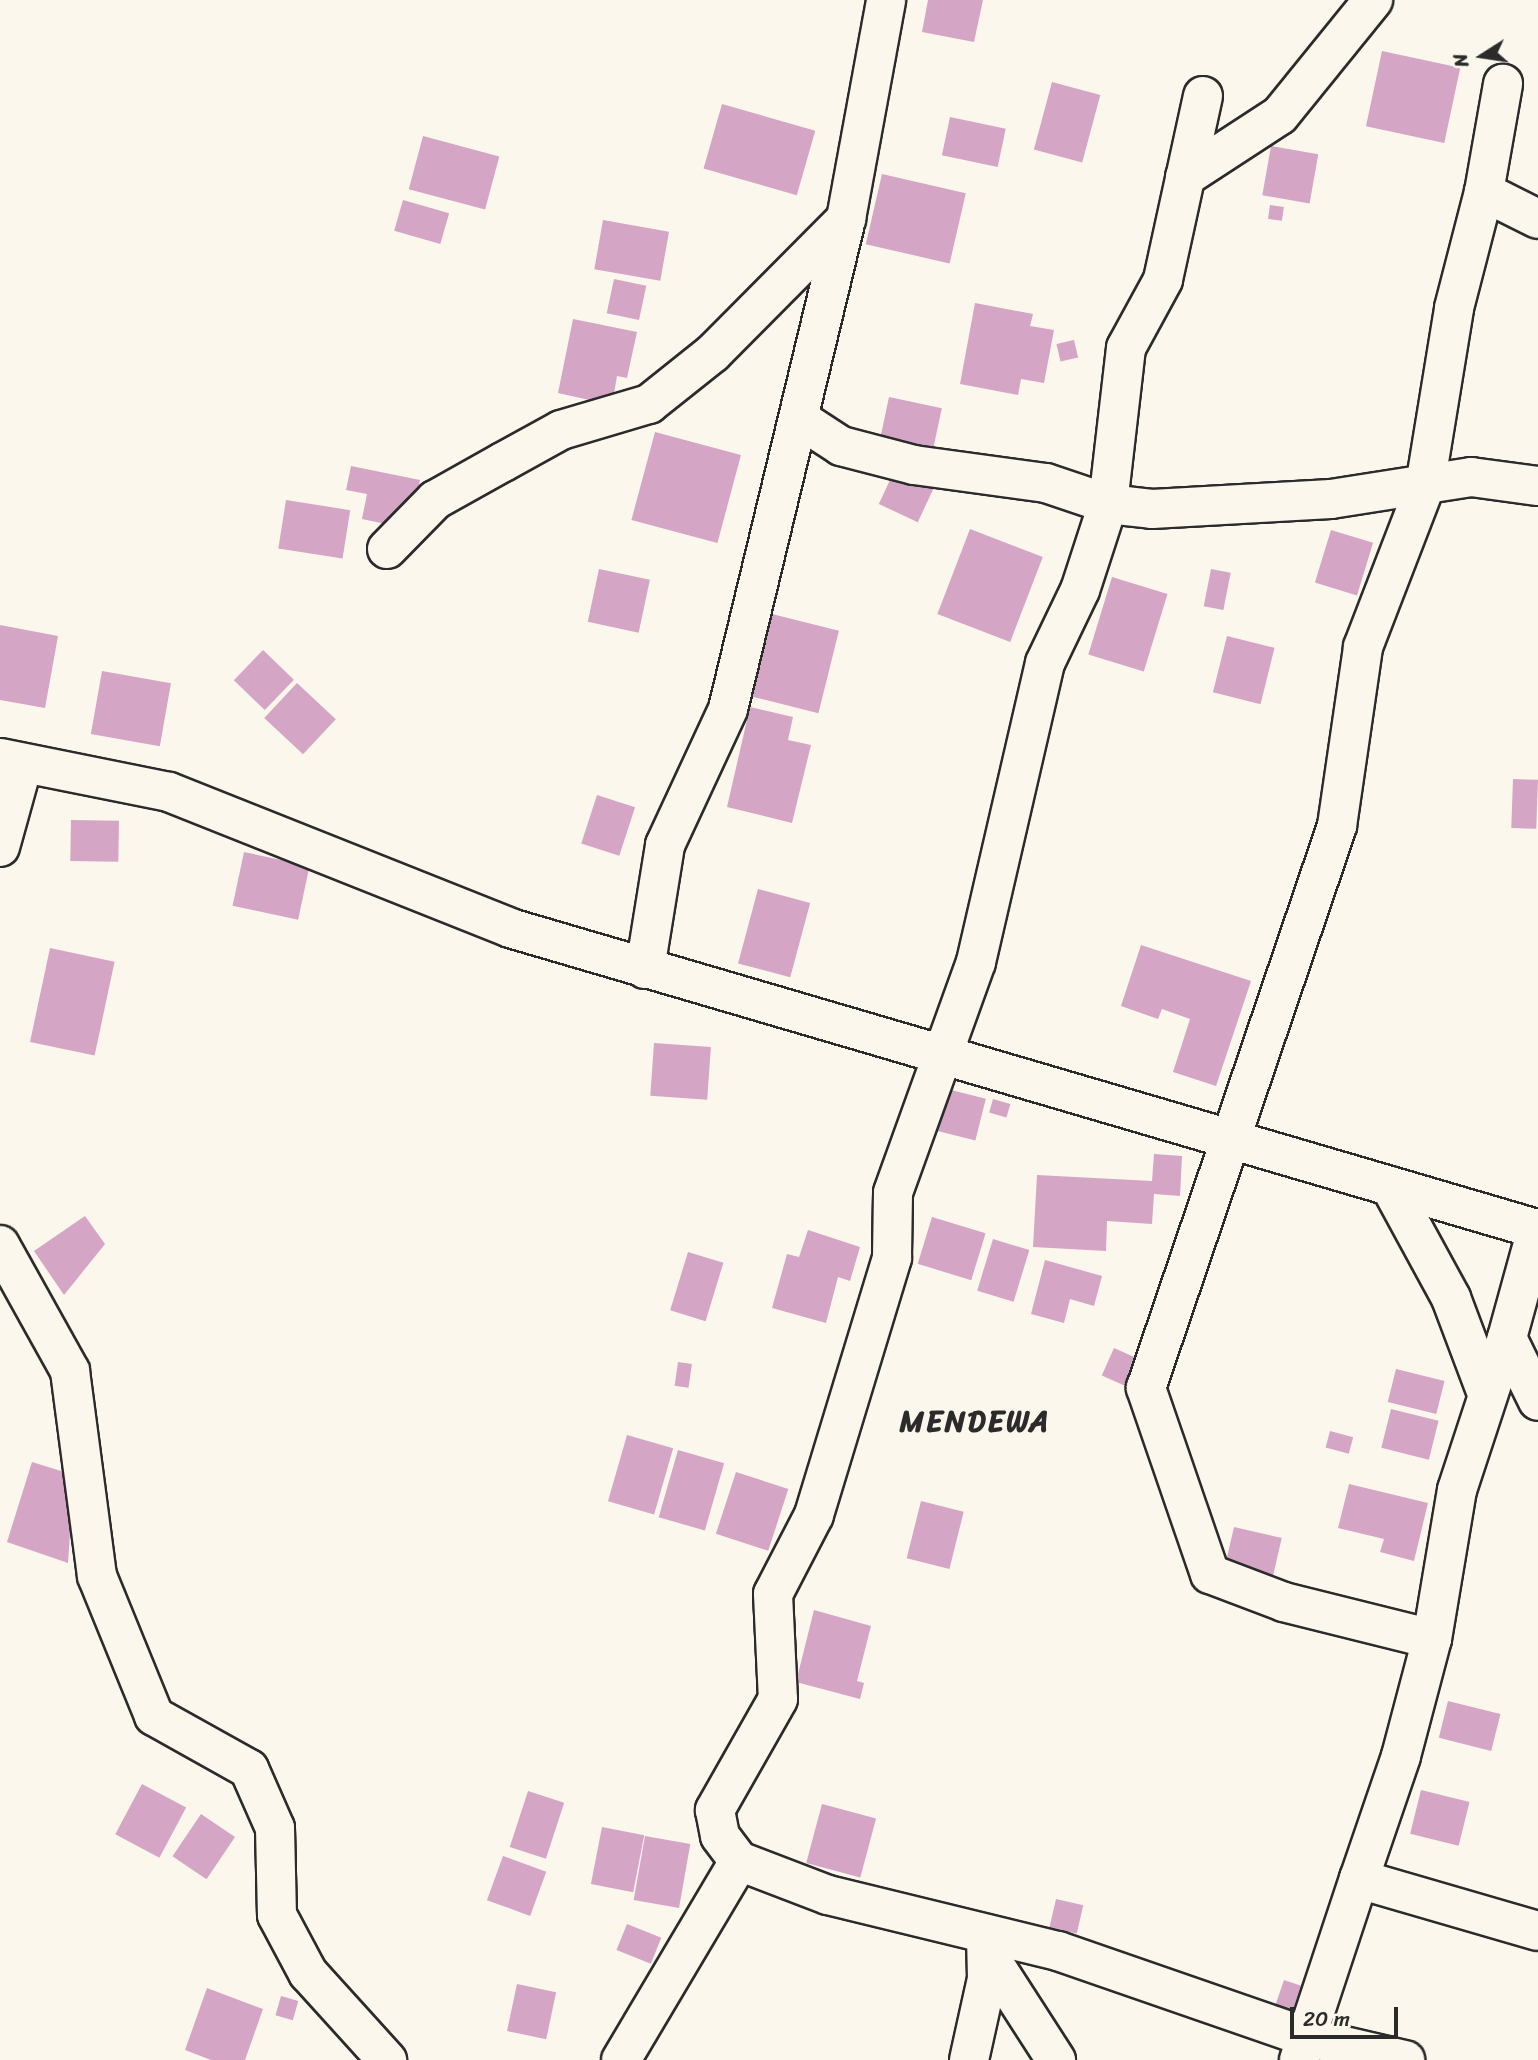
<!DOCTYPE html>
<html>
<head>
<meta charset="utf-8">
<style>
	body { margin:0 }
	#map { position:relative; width:1538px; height:2060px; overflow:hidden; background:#fbf7ec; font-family:Sriracha,sans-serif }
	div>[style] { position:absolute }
	.building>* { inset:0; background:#d4a5c5; transform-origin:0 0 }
	.roads { filter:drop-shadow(2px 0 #2b2b2b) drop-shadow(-2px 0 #2b2b2b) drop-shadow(0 2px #2b2b2b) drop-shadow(0 -2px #2b2b2b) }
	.minor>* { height:38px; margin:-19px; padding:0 19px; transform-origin:19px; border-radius:19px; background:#fbf7ec }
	span { translate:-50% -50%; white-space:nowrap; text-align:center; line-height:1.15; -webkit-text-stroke:5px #fbf7ec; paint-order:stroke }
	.district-label { font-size:30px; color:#2b2b2b; font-weight:700; letter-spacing:2px }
	.north { position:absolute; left:1447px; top:21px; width:70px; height:70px; -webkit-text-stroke:5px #fbf7ec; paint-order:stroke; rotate:258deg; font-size:19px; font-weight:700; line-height:28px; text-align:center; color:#2b2b2b }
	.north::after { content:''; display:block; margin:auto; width:24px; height:32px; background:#2b2b2b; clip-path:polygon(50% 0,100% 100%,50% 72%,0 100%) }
	.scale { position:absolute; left:1290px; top:2007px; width:108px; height:32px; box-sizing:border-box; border:4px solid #2b2b2b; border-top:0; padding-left:9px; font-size:21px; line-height:24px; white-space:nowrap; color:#2b2b2b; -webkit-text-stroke:5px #fbf7ec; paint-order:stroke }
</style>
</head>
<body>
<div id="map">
	<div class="building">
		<i style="clip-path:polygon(928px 0,983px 0,974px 42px,922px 32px)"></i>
		<i style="left:1382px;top:51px;width:80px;height:77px;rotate:12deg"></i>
		<i style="left:1052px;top:82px;width:50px;height:70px;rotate:15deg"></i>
		<i style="left:722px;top:104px;width:97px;height:67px;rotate:16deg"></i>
		<i style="left:950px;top:117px;width:57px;height:39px;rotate:12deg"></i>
		<i style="left:423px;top:136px;width:79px;height:55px;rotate:15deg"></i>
		<i style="left:1271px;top:146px;width:48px;height:50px;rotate:10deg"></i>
		<i style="left:882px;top:174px;width:86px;height:72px;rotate:13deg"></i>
		<i style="left:403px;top:200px;width:48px;height:32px;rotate:16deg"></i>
		<i style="left:1270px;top:205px;width:14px;height:14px;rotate:8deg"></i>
		<i style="left:603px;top:220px;width:67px;height:50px;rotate:10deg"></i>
		<i style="left:614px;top:279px;width:33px;height:35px;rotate:12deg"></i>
		<i style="clip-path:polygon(975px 303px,1033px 314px,1030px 326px,1054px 330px,1044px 383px,1021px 379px,1018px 395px,960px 384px)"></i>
		<i style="clip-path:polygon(573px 319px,637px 332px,627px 378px,617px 376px,612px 405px,558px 393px)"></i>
		<i style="left:1074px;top:340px;width:18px;height:18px;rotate:77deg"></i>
		<i style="left:889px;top:397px;width:54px;height:51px;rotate:12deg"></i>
		<i style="left:655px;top:432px;width:89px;height:91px;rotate:15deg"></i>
		<i style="left:897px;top:465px;width:43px;height:43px;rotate:25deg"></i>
		<i style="clip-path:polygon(351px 466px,420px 480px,410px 529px,362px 519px,367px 494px,346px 490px)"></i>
		<i style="left:286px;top:500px;width:65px;height:49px;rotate:9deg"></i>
		<i style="left:970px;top:529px;width:78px;height:91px;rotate:21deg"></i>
		<i style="left:1331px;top:530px;width:44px;height:55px;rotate:17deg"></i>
		<i style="left:599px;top:569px;width:52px;height:54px;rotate:12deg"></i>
		<i style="left:1211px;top:569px;width:20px;height:38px;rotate:11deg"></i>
		<i style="left:1112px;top:577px;width:58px;height:81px;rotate:17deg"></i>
		<i style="left:772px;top:614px;width:69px;height:85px;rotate:14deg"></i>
		<i style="clip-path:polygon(0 625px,58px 636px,45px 708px,0 700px)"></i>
		<i style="left:1227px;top:636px;width:49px;height:58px;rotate:14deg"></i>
		<i style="left:263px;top:650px;width:43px;height:42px;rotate:44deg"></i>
		<i style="left:102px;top:671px;width:70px;height:64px;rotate:10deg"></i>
		<i style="left:297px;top:683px;width:53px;height:48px;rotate:43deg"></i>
		<i style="clip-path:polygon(750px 707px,793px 717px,788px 740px,811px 745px,792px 823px,727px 807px)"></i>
		<i style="left:1513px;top:779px;width:25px;height:49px;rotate:2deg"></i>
		<i style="left:597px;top:795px;width:40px;height:51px;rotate:18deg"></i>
		<i style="left:71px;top:820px;width:48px;height:41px;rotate:1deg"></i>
		<i style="left:244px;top:852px;width:67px;height:55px;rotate:12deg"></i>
		<i style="left:758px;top:889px;width:54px;height:77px;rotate:15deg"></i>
		<i style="clip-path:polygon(1141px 945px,1251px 981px,1216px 1086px,1173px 1072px,1190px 1019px,1162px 1009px,1158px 1019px,1121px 1006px)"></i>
		<i style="left:50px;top:948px;width:66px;height:96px;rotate:12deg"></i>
		<i style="left:654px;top:1043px;width:57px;height:53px;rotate:4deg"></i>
		<i style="left:947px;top:1089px;width:40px;height:43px;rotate:14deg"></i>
		<i style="left:993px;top:1099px;width:18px;height:14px;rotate:16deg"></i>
		<i style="clip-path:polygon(1154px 1154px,1182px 1156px,1180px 1196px,1154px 1194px,1152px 1224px,1107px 1221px,1106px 1251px,1033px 1247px,1037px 1175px,1152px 1181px)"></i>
		<i style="clip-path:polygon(85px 1216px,105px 1244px,64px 1295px,34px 1251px)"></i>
		<i style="left:932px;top:1217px;width:56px;height:49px;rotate:17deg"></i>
		<i style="clip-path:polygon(808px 1230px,860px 1247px,850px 1281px,838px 1277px,826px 1323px,772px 1308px,787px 1254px,799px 1257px)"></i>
		<i style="left:993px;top:1239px;width:38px;height:54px;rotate:17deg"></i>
		<i style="left:688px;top:1252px;width:37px;height:61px;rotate:17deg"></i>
		<i style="clip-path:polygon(1045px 1260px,1102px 1276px,1094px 1306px,1070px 1299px,1064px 1323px,1031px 1314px)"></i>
		<i style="left:1114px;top:1348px;width:27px;height:30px;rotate:24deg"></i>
		<i style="left:678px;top:1362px;width:14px;height:24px;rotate:8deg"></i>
		<i style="left:1396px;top:1369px;width:50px;height:34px;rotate:14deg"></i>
		<i style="left:1391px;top:1409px;width:49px;height:40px;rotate:14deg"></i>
		<i style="left:1330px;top:1431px;width:24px;height:17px;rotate:15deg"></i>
		<i style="left:627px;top:1435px;width:48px;height:69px;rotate:16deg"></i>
		<i style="left:678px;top:1450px;width:48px;height:70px;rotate:16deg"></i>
		<i style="clip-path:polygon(32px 1462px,74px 1475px,68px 1563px,7px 1542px)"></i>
		<i style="left:736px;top:1472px;width:55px;height:65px;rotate:18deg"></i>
		<i style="clip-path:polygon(1349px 1484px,1428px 1503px,1414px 1561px,1380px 1552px,1384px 1539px,1338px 1528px)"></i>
		<i style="left:921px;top:1501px;width:44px;height:59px;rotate:14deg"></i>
		<i style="left:1234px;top:1527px;width:49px;height:42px;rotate:13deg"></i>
		<i style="clip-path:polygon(814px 1610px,871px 1626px,857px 1681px,864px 1683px,860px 1699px,796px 1682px)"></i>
		<i style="left:1448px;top:1701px;width:54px;height:38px;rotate:14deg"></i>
		<i style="left:142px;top:1784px;width:50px;height:57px;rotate:28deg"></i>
		<i style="left:1421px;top:1790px;width:50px;height:45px;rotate:14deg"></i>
		<i style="left:528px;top:1791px;width:38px;height:59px;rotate:18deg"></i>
		<i style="left:822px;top:1804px;width:56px;height:61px;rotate:15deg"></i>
		<i style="left:201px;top:1814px;width:41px;height:51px;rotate:34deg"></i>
		<i style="left:602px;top:1827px;width:43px;height:58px;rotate:11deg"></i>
		<i style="left:645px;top:1836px;width:46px;height:65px;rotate:10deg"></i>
		<i style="left:503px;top:1856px;width:46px;height:47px;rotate:20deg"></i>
		<i style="left:1056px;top:1899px;width:28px;height:29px;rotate:13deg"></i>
		<i style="left:627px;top:1924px;width:37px;height:28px;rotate:22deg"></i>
		<i style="left:1284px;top:1980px;width:18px;height:29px;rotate:19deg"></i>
		<i style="left:517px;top:1984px;width:40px;height:48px;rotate:12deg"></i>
		<i style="clip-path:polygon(207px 1988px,263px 2009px,245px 2060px,211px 2060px,185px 2050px)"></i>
		<i style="left:281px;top:1996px;width:18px;height:20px;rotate:16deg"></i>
	</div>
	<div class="roads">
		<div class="minor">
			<i style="left:1203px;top:96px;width:188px;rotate:102.3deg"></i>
			<i style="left:1163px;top:280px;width:77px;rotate:118.6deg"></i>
			<i style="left:1126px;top:348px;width:157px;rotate:96.6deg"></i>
			<i style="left:1108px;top:504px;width:90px;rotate:108deg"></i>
			<i style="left:1080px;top:590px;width:81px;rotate:115.6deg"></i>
			<i style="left:1045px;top:663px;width:307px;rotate:103deg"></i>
			<i style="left:976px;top:962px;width:245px;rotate:109.8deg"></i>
			<i style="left:893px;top:1193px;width:65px;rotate:90.9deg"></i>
			<i style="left:892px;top:1258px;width:269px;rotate:106.9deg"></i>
			<i style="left:814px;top:1515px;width:89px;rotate:117.4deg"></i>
			<i style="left:773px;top:1594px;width:105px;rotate:87.3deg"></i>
			<i style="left:778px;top:1699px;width:128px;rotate:119.6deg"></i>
			<i style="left:715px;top:1810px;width:26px;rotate:79deg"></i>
			<i style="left:720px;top:1836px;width:31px;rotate:53deg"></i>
			<i style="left:739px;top:1861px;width:95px;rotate:20.9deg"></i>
			<i style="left:828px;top:1895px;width:237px;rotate:13.7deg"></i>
			<i style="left:1058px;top:1951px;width:262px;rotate:19.1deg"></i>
			<i style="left:1306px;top:2037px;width:102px;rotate:13.1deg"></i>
			<i style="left:1185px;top:177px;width:113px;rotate:-33.1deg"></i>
			<i style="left:1280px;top:115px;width:148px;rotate:-51deg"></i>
			<i style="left:1484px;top:192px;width:60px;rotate:26.6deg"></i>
			<i style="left:801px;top:420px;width:48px;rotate:33deg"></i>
			<i style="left:841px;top:446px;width:75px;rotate:14.6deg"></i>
			<i style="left:914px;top:465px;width:133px;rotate:7.8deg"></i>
			<i style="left:1046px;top:483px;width:65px;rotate:18.7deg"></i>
			<i style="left:1108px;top:504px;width:44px;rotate:6.5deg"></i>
			<i style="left:1152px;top:509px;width:179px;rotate:-3.2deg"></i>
			<i style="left:1331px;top:499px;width:142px;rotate:-8.9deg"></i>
			<i style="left:1471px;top:477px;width:68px;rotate:7.7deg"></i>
			<i style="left:387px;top:549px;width:69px;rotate:-45.6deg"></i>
			<i style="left:435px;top:500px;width:78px;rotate:-29.2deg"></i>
			<i style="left:503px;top:462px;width:66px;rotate:-28.9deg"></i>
			<i style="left:561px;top:430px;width:92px;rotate:-16.5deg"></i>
			<i style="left:649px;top:404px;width:82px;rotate:-38.6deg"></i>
			<i style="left:713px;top:353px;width:189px;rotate:-45.2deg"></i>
			<i style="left:846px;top:219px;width:223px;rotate:-79.6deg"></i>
			<i style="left:0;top:758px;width:172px;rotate:11.4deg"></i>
			<i style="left:169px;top:792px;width:367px;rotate:21.7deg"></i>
			<i style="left:510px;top:928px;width:1070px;rotate:16.34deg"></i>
			<i style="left:1537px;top:1229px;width:113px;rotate:105.4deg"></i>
			<i style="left:1507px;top:1338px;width:70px;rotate:63.8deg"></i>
			<i style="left:0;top:847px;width:86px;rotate:-74.5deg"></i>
			<i style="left:645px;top:969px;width:126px;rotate:-80.8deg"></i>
			<i style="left:665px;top:845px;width:150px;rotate:-65.1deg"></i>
			<i style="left:728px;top:709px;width:504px;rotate:-76.46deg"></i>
			<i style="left:1390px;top:1186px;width:128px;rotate:61.4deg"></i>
			<i style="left:1451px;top:1298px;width:103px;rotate:69.4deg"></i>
			<i style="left:0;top:1245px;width:144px;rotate:60.9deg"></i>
			<i style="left:70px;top:1371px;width:207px;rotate:82.5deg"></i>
			<i style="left:97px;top:1576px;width:151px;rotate:67.8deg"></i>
			<i style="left:154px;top:1716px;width:109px;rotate:29.2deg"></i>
			<i style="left:249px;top:1769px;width:64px;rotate:66.2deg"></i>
			<i style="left:275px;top:1828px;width:87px;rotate:88.7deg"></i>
			<i style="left:277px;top:1915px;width:66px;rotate:61.9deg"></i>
			<i style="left:308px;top:1973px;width:118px;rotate:47.8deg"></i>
			<i style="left:1432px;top:1639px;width:153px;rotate:-166deg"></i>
			<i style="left:1284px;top:1602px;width:79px;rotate:-159.3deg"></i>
			<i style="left:1210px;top:1574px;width:197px;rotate:-109deg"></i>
			<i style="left:1146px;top:1388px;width:594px;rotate:-71.23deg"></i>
			<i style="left:1337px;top:826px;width:181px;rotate:-81.7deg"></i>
			<i style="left:1363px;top:647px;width:173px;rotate:-68.9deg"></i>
			<i style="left:1425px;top:486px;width:180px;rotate:-80.7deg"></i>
			<i style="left:1454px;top:308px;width:120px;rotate:-75.5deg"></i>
			<i style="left:1484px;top:192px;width:110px;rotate:-80deg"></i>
			<i style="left:1359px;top:1879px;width:130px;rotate:-71.1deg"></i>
			<i style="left:1401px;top:1756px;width:121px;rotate:-75.2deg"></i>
			<i style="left:1432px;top:1639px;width:151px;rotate:-80.5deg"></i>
			<i style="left:1457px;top:1490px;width:160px;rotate:-71.8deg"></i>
			<i style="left:989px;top:1956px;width:124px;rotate:57.2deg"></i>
			<i style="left:621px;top:2060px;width:231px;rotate:-59.3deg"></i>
			<i style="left:969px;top:2060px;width:83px;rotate:-77.5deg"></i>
			<i style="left:987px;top:1979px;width:45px;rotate:-91.3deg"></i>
			<i style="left:1299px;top:2060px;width:191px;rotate:-71.7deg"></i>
			<i style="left:1359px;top:1879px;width:186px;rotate:16.2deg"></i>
		</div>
	</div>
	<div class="district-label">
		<span style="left:975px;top:1421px">MENDEWA</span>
	</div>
	<div class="north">N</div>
	<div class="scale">20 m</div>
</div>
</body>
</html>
